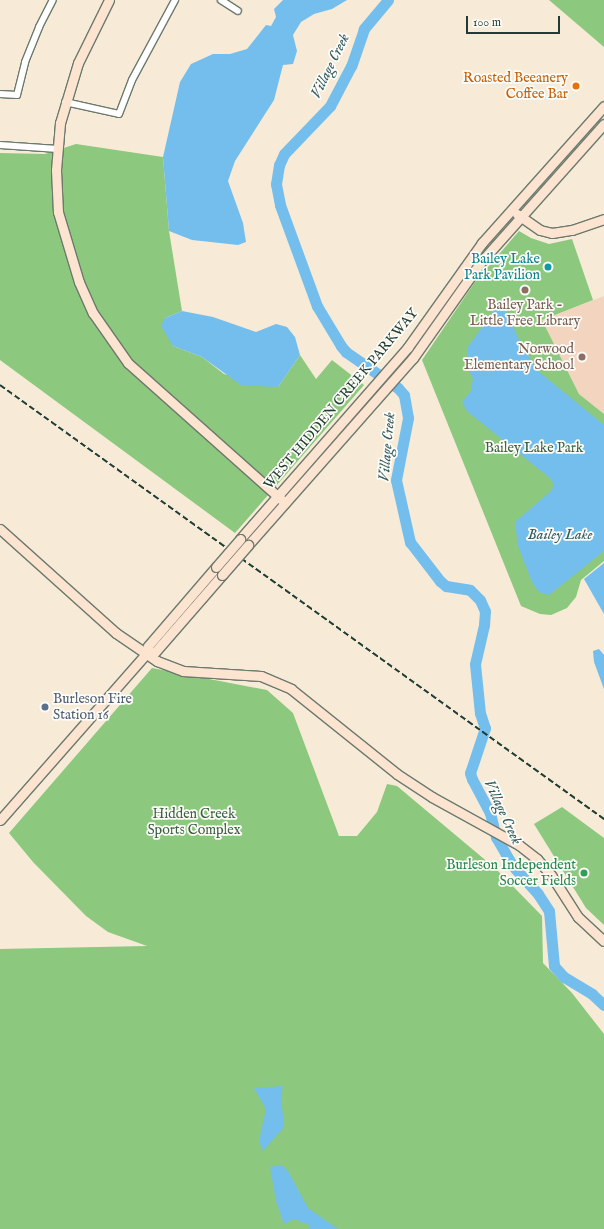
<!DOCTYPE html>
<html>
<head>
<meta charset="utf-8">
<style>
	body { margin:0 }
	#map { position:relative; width:604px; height:1229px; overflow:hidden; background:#f7ebd8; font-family:"IM FELL English",serif }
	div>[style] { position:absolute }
	.built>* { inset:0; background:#f3d4bf }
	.green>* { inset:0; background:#8cc87d }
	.water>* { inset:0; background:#73beec }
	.river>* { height:11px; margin:-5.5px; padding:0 5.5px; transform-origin:5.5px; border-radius:5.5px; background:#73beec }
	.roads { filter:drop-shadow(1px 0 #6b7a6d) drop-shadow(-1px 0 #6b7a6d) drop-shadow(0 1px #6b7a6d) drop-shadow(0 -1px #6b7a6d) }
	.street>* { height:6px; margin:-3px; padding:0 3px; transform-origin:3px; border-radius:3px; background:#fff }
	.secondary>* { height:9px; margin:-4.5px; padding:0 4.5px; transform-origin:4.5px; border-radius:4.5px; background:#fde4d1 }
	.rail>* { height:2px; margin-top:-1px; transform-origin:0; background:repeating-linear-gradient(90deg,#1f3d34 0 6px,transparent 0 9px) }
	.bridges { filter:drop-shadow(1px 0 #6b7a6d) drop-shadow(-1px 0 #6b7a6d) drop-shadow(0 1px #6b7a6d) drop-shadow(0 -1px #6b7a6d) }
	.secondary-bridge>* { height:9px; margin:-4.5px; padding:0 4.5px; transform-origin:4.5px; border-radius:4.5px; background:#fde4d1 }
	.dots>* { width:11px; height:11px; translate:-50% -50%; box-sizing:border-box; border:2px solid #fdfcf7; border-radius:50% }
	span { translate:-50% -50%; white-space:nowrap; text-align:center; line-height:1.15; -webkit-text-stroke:3.5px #fdfcf7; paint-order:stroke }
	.food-label { font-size:14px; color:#c56008 }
	.right { translate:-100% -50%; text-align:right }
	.culture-label { font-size:14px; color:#0d838f }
	.education-label { font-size:14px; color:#785e54 }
	.street-label { font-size:14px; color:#1f3d34 }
	.park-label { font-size:14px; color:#3a6046 }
	.service-label { font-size:14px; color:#4e5e75 }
	.left { translate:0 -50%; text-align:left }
	.leisure-label { font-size:14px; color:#27864d }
	.water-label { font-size:15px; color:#345d62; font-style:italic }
	.scale { position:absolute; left:466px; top:16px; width:94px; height:18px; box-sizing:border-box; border:2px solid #1f3d34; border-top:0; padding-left:5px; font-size:12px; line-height:14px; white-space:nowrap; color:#1f3d34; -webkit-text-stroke:3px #fdfcf7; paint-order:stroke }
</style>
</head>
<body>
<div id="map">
	<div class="built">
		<i style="clip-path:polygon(604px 296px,604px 414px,579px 394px,542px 320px)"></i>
	</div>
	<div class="green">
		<i style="clip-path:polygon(549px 0,604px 0,604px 47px)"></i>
		<i style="clip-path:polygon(76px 144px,163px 157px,169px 231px,182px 311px,165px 318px,173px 346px,202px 357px,224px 374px,278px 387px,300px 355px,316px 379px,332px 360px,364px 385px,235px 533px,0 360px,0 153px,45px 154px)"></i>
		<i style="clip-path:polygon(519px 231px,531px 238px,549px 244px,572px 239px,593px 300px,542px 320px,579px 394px,604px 414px,604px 561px,581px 580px,576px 597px,567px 608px,551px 615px,540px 614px,521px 606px,422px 360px,475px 282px)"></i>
		<i style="clip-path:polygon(152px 668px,267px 690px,293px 713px,339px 836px,357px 836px,377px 812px,387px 784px,397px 786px,496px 869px,542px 916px,543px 963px,572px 993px,604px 1034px,604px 1229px,0 1229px,0 949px,147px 946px,108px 932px,86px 916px,33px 862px,9px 833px)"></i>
		<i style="clip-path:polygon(562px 807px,604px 838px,604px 925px,586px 908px,534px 824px)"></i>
	</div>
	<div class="water">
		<i style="clip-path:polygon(283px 0,347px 0,332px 9px,314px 14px,301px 22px,293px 35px,297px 51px,293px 64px,283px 65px,274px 100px,235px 161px,228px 181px,243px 223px,246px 242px,238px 245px,192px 240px,169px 231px,163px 157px,180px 82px,191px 64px,213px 54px,230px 54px,247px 49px,266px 25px,271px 26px,276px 17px,274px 9px)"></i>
		<i style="clip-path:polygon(494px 310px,504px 310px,507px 313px,520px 342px,538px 371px,604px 425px,604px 551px,549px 595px,539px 592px,532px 582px,518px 546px,515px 522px,551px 491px,554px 485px,551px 479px,467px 411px,462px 402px,471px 391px,473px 378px,468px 369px,468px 347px)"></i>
		<i style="clip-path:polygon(182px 311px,213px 317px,256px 332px,276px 324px,287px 327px,295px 337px,300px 355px,278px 387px,241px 385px,202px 357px,173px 346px,161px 326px,165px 318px)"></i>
		<i style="clip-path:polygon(604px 563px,604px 614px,584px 579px)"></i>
		<i style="clip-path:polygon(599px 649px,604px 655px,604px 689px,594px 662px,593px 651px)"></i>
		<i style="clip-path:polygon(283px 1086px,281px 1095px,284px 1127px,263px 1151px,259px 1141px,266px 1109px,254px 1088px)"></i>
		<i style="clip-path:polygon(281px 1165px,288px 1171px,308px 1208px,338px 1229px,310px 1229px,309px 1225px,294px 1219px,284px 1224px,276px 1201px,270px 1167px)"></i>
	</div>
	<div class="river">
		<i style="left:388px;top:0;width:38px;rotate:130deg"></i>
		<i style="left:364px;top:29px;width:39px;rotate:109deg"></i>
		<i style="left:351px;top:66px;width:45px;rotate:117.7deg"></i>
		<i style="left:330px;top:106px;width:66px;rotate:133.8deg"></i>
		<i style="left:284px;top:154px;width:12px;rotate:114deg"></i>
		<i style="left:279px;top:165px;width:19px;rotate:99deg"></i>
		<i style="left:276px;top:184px;width:21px;rotate:79deg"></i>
		<i style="left:280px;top:205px;width:108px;rotate:69.9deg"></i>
		<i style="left:317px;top:306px;width:47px;rotate:59deg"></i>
		<i style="left:341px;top:346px;width:8px;rotate:50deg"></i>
		<i style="left:346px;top:352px;width:63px;rotate:34.7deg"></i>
		<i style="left:398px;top:388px;width:9px;rotate:49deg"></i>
		<i style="left:404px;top:395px;width:23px;rotate:80deg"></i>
		<i style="left:408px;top:418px;width:63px;rotate:101deg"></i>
		<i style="left:396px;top:480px;width:64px;rotate:77.3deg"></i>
		<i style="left:410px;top:542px;width:49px;rotate:52.4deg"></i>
		<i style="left:440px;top:581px;width:8px;rotate:40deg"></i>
		<i style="left:446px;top:586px;width:24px;rotate:9deg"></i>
		<i style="left:470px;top:590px;width:14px;rotate:45deg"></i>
		<i style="left:480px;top:600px;width:12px;rotate:66deg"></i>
		<i style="left:485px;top:611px;width:14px;rotate:94deg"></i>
		<i style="left:484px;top:625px;width:40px;rotate:103deg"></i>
		<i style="left:475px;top:664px;width:49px;rotate:84.2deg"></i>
		<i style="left:480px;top:713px;width:16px;rotate:72deg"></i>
		<i style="left:485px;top:728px;width:47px;rotate:108.4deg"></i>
		<i style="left:470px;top:773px;width:6px;rotate:72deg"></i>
		<i style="left:472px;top:779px;width:38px;rotate:62deg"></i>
		<i style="left:490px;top:813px;width:25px;rotate:76deg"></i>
		<i style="left:496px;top:837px;width:32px;rotate:60deg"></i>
		<i style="left:512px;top:865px;width:39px;rotate:48deg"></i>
		<i style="left:538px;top:894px;width:20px;rotate:57deg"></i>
		<i style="left:549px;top:911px;width:55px;rotate:84.8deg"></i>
		<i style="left:554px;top:966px;width:15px;rotate:48deg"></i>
		<i style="left:564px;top:977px;width:33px;rotate:31deg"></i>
		<i style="left:592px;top:994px;width:16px;rotate:43deg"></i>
	</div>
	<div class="roads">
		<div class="street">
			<i style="left:221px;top:0;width:20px;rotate:33deg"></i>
			<i style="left:0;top:94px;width:17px;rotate:3deg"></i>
			<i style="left:17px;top:95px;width:34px;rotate:-76deg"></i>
			<i style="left:25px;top:62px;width:38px;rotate:-68deg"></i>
			<i style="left:39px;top:27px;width:30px;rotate:-63deg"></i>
			<i style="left:65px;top:102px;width:55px;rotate:12.5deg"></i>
			<i style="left:119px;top:114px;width:36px;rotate:-69deg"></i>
			<i style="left:132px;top:80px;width:91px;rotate:-61.7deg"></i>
			<i style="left:0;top:145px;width:58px;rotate:3.9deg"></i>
		</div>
		<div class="secondary">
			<i style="left:109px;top:0;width:70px;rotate:116.2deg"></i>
			<i style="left:78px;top:63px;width:63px;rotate:106.7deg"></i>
			<i style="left:60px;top:123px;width:47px;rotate:94.9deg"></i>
			<i style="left:56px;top:170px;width:42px;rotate:87.3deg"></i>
			<i style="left:58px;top:212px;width:73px;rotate:73.3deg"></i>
			<i style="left:79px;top:282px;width:34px;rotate:66deg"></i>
			<i style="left:93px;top:313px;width:61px;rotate:55deg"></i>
			<i style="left:128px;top:363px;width:210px;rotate:41.7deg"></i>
			<i style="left:517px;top:214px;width:28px;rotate:35deg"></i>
			<i style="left:540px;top:230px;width:12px;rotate:14deg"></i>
			<i style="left:552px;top:233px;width:20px;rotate:-9deg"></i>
			<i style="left:572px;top:230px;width:34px;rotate:-19deg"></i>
			<i style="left:0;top:529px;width:156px;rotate:41.9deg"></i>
			<i style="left:116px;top:633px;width:50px;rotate:34.3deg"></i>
			<i style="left:157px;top:661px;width:28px;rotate:21deg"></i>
			<i style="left:183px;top:671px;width:78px;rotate:3.7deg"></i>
			<i style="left:261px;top:676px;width:33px;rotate:23deg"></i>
			<i style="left:291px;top:689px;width:136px;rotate:38.7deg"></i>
			<i style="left:397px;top:774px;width:42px;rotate:33.3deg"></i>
			<i style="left:432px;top:797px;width:99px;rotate:28.9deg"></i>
			<i style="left:519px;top:845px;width:23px;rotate:38deg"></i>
			<i style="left:537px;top:859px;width:21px;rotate:49deg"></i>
			<i style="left:551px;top:875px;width:50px;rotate:57.3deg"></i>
			<i style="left:578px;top:917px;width:35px;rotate:43deg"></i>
			<i style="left:240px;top:539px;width:255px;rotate:-48.8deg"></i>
			<i style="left:408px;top:347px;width:128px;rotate:-54.6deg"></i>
			<i style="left:482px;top:243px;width:183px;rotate:-48.3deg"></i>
			<i style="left:248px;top:545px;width:249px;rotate:-48.6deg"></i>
			<i style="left:413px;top:358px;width:116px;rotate:-54.8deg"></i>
			<i style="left:480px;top:263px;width:186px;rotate:-48.3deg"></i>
			<i style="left:146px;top:654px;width:9px;rotate:-13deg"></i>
			<i style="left:155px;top:652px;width:102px;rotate:-49deg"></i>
			<i style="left:0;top:820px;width:221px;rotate:-48.7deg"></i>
			<i style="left:146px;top:654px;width:8px;rotate:-76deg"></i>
			<i style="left:148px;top:646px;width:104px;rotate:-49.3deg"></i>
		</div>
	</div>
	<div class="rail">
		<i style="left:0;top:385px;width:744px;rotate:35.7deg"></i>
	</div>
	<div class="bridges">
		<div class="secondary-bridge">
			<i style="left:216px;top:567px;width:37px;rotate:-49deg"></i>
			<i style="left:222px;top:575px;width:40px;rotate:-49deg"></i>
		</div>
	</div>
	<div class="dots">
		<i style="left:576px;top:86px;background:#e8710a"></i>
		<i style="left:548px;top:267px;background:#0f9aa8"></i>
		<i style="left:525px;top:290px;background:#8d6e63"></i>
		<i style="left:582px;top:357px;background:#8d6e63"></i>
		<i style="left:45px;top:707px;background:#5c6f8a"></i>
		<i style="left:584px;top:873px;background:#2e9e5b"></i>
	</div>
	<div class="food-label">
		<span class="right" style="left:568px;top:86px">Roasted Beeanery<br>Coffee Bar</span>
	</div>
	<div class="culture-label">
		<span class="right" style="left:540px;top:267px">Bailey Lake<br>Park Pavilion</span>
	</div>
	<div class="education-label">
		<span style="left:525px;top:313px">Bailey Park -<br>Little Free Library</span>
		<span class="right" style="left:574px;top:357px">Norwood<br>Elementary School</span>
	</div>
	<div class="street-label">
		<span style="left:341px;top:399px;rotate:-50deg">WEST HIDDEN CREEK PARKWAY</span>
	</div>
	<div class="park-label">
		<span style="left:534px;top:448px">Bailey Lake Park</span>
		<span style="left:194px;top:822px">Hidden Creek<br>Sports Complex</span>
	</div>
	<div class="service-label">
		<span class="left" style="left:53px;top:707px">Burleson Fire<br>Station 16</span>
	</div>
	<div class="leisure-label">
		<span class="right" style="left:576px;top:873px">Burleson Independent<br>Soccer Fields</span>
	</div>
	<div class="water-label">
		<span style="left:330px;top:66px;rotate:-64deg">Village Creek</span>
		<span style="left:387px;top:447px;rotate:-85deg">Village Creek</span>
		<span style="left:560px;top:535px">Bailey Lake</span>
		<span style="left:503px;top:812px;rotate:65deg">Village Creek</span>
	</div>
	<div class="scale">100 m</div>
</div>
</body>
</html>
